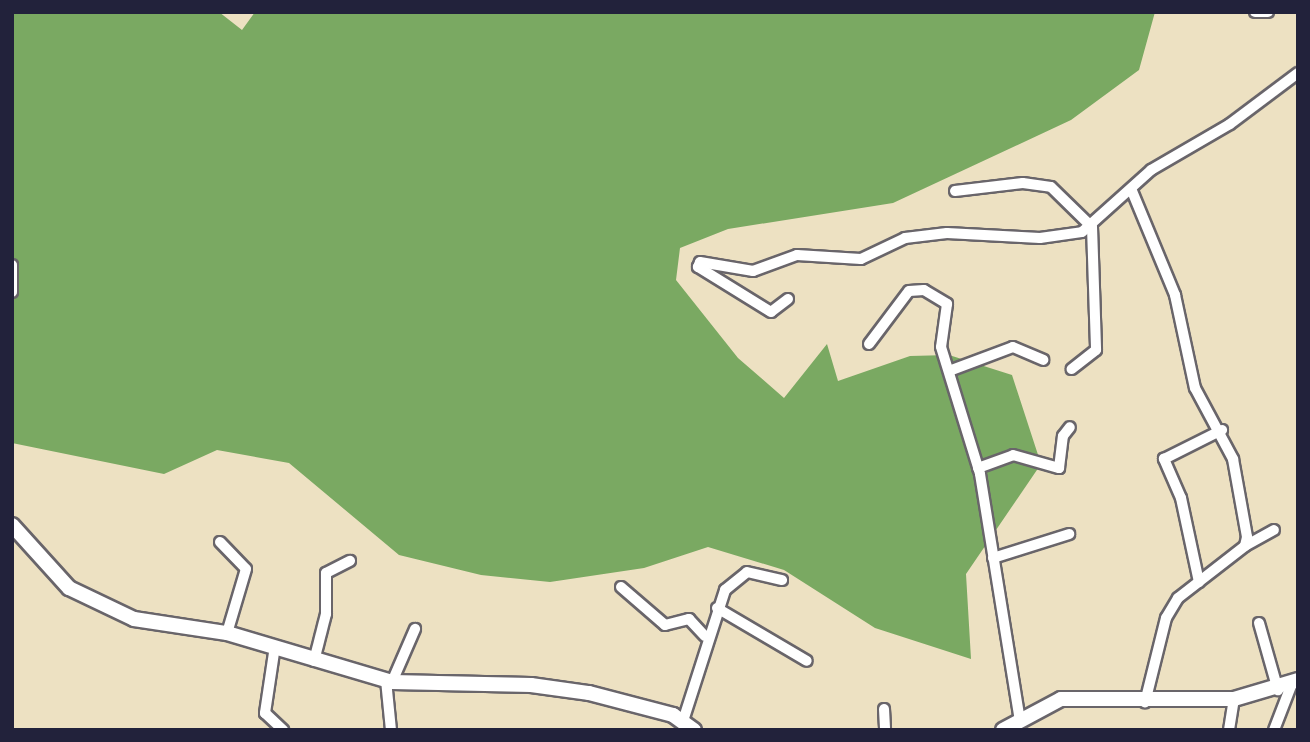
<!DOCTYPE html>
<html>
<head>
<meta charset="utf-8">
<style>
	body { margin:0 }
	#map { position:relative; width:1310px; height:742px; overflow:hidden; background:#ede1c2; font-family:"Libre Bodoni",serif }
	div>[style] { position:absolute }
	.forest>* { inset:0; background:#7aa962 }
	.roads { filter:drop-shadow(2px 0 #69656a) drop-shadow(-2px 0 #69656a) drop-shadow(0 2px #69656a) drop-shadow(0 -2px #69656a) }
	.minor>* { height:10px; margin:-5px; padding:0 5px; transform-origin:5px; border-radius:5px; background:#fff }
	.major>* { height:14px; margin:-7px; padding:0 7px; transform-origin:7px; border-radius:7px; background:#fff }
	span { translate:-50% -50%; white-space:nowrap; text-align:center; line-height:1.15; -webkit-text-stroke:5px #f7f3e8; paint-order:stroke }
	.frame { position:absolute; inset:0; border:14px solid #22223b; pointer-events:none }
</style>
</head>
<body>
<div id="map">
	<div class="forest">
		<i style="clip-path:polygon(12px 12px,219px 12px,242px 30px,255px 12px,1155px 12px,1139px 70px,1071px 120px,893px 203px,728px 229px,680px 248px,676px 280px,738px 358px,784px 398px,827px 344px,838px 381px,910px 356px,949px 355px,1012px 375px,1041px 464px,966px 574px,971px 659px,875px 628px,784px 570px,708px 547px,644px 568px,550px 582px,481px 575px,399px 555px,289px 463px,217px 450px,164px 474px,12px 443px)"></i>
	</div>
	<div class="roads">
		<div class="minor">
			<i style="left:1255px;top:12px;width:13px"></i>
			<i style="left:955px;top:191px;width:68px;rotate:-6.7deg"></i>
			<i style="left:1023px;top:183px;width:28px;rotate:8deg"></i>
			<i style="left:1051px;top:187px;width:57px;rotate:44.3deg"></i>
			<i style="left:1092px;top:227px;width:123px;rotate:88.1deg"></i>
			<i style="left:1096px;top:350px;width:31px;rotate:142deg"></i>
			<i style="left:1132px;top:191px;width:113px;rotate:67.5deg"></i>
			<i style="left:1175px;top:295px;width:95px;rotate:77.9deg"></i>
			<i style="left:1195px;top:388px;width:81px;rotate:61.8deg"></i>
			<i style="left:1233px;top:459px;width:79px;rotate:79.8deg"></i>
			<i style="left:1247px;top:537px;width:9px;rotate:103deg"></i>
			<i style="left:1245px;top:546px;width:85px;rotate:142.2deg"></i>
			<i style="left:1178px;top:598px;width:23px;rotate:121deg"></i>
			<i style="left:1166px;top:618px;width:87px;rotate:104deg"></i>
			<i style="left:12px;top:265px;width:27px;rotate:90deg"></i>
			<i style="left:788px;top:299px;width:21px;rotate:143deg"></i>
			<i style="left:771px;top:312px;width:86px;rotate:-148.3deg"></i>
			<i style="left:698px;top:267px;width:5px;rotate:-68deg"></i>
			<i style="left:700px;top:262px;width:54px;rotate:9.6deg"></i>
			<i style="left:753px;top:271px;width:47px;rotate:-20deg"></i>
			<i style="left:797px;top:255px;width:64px;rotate:3.6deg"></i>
			<i style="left:861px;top:259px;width:49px;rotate:-25.5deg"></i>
			<i style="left:905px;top:238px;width:42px;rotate:-6.8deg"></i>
			<i style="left:947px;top:233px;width:93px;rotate:3.1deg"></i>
			<i style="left:1040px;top:238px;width:42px;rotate:-8.1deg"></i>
			<i style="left:1082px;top:232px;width:93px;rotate:-41.9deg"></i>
			<i style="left:1151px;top:170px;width:91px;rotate:-30.2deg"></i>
			<i style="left:1230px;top:124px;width:85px;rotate:-36.9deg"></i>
			<i style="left:869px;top:344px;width:66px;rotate:-53deg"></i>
			<i style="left:909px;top:291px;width:15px;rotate:-4deg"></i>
			<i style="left:924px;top:290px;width:27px;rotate:31deg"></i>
			<i style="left:947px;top:304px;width:43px;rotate:97.9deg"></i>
			<i style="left:941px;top:347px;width:133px;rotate:72.9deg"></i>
			<i style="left:980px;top:474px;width:245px;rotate:80.8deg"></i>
			<i style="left:949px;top:371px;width:68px;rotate:-20.6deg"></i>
			<i style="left:1013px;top:347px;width:33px;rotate:23deg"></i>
			<i style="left:978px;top:468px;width:37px;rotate:-20deg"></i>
			<i style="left:1013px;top:455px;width:48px;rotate:15.8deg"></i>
			<i style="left:1059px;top:468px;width:32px;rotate:-83deg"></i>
			<i style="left:1063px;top:436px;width:11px;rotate:-52deg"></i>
			<i style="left:220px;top:542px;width:37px;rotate:46deg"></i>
			<i style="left:246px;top:569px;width:67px;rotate:106.5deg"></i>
			<i style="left:1245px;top:546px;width:33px;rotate:-29deg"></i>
			<i style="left:993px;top:558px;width:80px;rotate:-17.5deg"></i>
			<i style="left:1199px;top:582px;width:86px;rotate:-102.1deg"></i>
			<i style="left:1181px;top:498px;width:43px;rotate:-113.6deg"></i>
			<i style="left:1164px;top:459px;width:65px;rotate:-26.6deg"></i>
			<i style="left:621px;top:587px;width:58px;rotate:40.8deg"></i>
			<i style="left:665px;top:625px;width:25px;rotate:-14deg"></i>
			<i style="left:689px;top:619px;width:23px;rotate:47deg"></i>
			<i style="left:717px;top:608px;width:104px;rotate:30.5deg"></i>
			<i style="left:1259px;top:623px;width:70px;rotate:74.2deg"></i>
			<i style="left:275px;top:646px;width:68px;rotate:98.5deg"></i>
			<i style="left:265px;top:713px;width:25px;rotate:43deg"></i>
			<i style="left:314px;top:661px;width:49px;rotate:-75.7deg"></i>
			<i style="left:326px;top:614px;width:41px;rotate:-90deg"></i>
			<i style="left:326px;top:573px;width:27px;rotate:-27deg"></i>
			<i style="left:386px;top:680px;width:50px;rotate:84.3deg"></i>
			<i style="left:392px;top:682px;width:58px;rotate:-66.5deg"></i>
			<i style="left:884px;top:709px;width:21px;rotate:87deg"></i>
			<i style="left:683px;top:721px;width:138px;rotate:-72.2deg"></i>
			<i style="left:725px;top:590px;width:28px;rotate:-39deg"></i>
			<i style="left:747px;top:572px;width:36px;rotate:13deg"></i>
			<i style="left:1229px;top:730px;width:31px;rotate:-81deg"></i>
			<i style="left:1274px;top:730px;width:47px;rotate:-68.9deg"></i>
		</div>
		<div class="major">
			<i style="left:12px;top:525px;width:85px;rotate:47.9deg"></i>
			<i style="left:69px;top:588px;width:72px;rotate:25.5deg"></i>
			<i style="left:134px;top:619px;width:94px;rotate:8.6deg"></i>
			<i style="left:227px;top:633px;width:172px;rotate:16.5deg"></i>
			<i style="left:392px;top:682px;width:139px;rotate:1.2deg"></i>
			<i style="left:531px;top:685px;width:59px;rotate:7.9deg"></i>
			<i style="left:589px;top:693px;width:87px;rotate:14.7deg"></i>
			<i style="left:673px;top:715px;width:26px;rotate:36deg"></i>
			<i style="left:1003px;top:730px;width:66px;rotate:-28.1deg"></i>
			<i style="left:1061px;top:699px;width:173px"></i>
			<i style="left:1234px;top:699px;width:67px;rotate:-16.5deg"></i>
		</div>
	</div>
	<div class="frame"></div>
</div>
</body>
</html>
